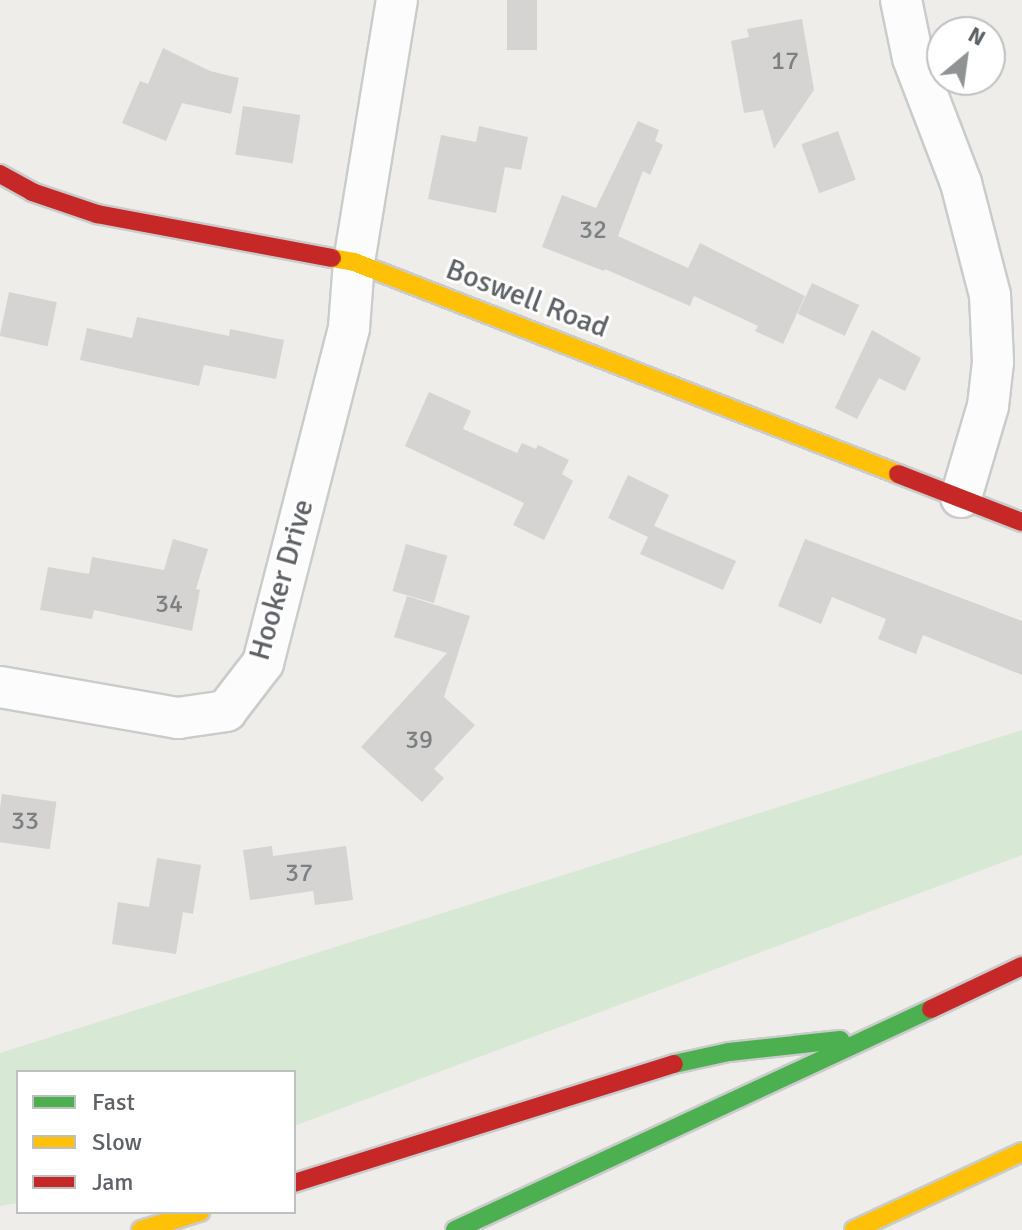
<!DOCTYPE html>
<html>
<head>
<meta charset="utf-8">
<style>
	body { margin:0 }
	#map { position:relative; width:1022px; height:1230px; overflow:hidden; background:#eeede9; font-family:Signika,sans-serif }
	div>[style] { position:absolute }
	.green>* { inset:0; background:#d7e9d5 }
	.building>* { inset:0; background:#d5d4d2; transform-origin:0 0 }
	.roads { filter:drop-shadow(2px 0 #cacbcb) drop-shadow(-2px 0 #cacbcb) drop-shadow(0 2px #cacbcb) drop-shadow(0 -2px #cacbcb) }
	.street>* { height:40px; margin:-20px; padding:0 20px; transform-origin:20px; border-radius:20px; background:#fcfcfc }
	.fast>* { height:18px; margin:-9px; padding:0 9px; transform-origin:9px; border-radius:9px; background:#4caf50 }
	.slow>* { height:18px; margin:-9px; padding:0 9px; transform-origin:9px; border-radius:9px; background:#ffc107 }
	.jam>* { height:18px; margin:-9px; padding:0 9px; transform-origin:9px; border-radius:9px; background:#c62828 }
	span { translate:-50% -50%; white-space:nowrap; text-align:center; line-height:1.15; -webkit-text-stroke:6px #fff; paint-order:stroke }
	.number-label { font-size:26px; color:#7d8082 }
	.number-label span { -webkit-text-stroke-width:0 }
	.street-label { font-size:30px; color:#5e6266 }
	.legend { position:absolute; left:16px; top:1070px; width:280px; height:144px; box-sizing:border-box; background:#fff; border:2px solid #bfc0c2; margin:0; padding:10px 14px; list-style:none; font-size:24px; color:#5e6266 }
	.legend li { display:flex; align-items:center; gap:16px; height:40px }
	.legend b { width:40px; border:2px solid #bfc0c2 }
	.north { position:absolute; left:926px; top:16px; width:80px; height:80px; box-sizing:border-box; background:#fff; border:2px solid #bfc0c2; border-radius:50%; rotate:29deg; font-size:22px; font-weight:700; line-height:32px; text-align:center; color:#5e6266 }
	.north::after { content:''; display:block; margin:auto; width:28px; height:36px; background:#909394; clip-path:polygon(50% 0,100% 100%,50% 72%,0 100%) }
</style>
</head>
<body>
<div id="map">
	<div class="green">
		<i style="clip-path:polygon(1022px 730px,1022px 855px,294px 1126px,294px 1072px,18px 1072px,18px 1203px,0 1206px,0 1053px)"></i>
	</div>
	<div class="building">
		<i style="left:507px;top:0;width:30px;height:50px"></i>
		<i style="clip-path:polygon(802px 19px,814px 90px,774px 149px,763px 110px,744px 113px,731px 41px,749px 37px,747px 29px)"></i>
		<i style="clip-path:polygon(163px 48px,210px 71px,239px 78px,231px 114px,182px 103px,166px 141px,122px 123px,140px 81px,148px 84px)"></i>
		<i style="left:243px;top:106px;width:58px;height:49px;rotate:9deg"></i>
		<i style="clip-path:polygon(638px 121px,659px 130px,655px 141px,663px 145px,650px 175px,643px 171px,618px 236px,688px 268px,700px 243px,805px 296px,783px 344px,755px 331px,758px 326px,694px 296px,690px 306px,605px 269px,604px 271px,542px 247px,562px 195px,596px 208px)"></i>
		<i style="clip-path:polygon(479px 126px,528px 137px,521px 170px,505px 167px,496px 213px,428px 199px,441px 135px,476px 142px)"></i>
		<i style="left:838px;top:131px;width:52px;height:39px;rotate:70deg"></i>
		<i style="left:812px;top:283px;width:52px;height:34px;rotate:25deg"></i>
		<i style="left:9px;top:292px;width:49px;height:45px;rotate:12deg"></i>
		<i style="clip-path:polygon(137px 317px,229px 336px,230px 329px,284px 340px,276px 379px,204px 365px,199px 386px,80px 360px,87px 328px,132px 338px)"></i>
		<i style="clip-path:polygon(872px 330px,921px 358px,905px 391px,879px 378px,857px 419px,835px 408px)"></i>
		<i style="clip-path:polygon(429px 392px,471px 411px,463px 429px,517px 453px,522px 443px,536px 449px,538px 445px,569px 460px,562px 474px,573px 481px,544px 540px,513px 525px,524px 503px,405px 446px)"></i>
		<i style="clip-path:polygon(628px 475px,669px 495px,654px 526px,736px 561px,723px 590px,640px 554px,648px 537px,608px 518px)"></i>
		<i style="clip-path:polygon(173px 539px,208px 549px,196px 589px,200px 590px,192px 631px,94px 610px,92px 619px,40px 610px,48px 567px,89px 574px,92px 557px,164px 570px)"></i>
		<i style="clip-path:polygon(805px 539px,1022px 621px,1022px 675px,923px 635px,916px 654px,878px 639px,886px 619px,832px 597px,821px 624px,778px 606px)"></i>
		<i style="left:406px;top:544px;width:43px;height:49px;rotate:16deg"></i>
		<i style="clip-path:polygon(407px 596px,470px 616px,444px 697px,475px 725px,434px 769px,444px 778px,422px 802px,361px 747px,447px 653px,394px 637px)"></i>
		<i style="left:2px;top:794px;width:55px;height:48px;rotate:8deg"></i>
		<i style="clip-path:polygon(272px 846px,273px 856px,346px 846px,353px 900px,315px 905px,313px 891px,250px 900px,243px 850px)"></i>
		<i style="clip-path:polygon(157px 858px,201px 865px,193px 914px,183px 912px,176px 954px,112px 944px,118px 902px,149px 907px)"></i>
	</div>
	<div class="roads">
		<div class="street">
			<i style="left:901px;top:0;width:59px;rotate:78.3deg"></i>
			<i style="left:913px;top:58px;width:134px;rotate:69deg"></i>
			<i style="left:961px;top:183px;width:116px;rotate:75.5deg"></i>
			<i style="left:990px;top:295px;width:67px;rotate:87.4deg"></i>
			<i style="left:993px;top:362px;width:44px;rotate:96.5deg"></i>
			<i style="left:988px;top:406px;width:95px;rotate:106.5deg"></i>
			<i style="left:0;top:687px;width:181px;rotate:9.9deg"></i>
			<i style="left:178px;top:718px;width:49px;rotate:-8.3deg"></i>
			<i style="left:226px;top:711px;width:61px;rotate:-52.4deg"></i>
			<i style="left:263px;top:663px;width:346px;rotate:-75.6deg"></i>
			<i style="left:349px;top:328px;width:66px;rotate:-85.7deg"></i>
			<i style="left:354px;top:262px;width:266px;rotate:-80.7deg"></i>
		</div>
		<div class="fast">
			<i style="left:674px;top:1064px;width:56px;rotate:-12.3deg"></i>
			<i style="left:729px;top:1052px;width:112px;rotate:-6.2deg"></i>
			<i style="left:455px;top:1230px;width:525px;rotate:-24.9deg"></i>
		</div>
		<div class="slow">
			<i style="left:332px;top:258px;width:22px;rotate:10deg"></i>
			<i style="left:354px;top:262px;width:584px;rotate:21.29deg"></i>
			<i style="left:141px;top:1230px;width:62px;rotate:-17deg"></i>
			<i style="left:854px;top:1230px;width:185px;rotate:-24.9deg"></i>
		</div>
		<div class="jam">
			<i style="left:0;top:174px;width:37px;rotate:29deg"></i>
			<i style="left:32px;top:192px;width:69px;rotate:18.7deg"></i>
			<i style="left:97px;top:214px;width:239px;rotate:10.6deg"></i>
			<i style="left:898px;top:474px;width:133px;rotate:21.2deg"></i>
			<i style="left:931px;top:1009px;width:101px;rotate:-25.3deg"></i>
			<i style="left:294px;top:1183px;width:398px;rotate:-17.4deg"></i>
		</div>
	</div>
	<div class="number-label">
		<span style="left:785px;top:62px">17</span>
		<span style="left:593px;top:231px">32</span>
		<span style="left:169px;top:605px">34</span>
		<span style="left:419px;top:741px">39</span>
		<span style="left:25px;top:822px">33</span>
		<span style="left:299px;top:874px">37</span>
	</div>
	<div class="street-label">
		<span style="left:527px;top:299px;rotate:21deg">Boswell Road</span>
		<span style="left:282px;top:580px;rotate:-74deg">Hooker Drive</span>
	</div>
	<ul class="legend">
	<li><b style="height:10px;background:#4caf50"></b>Fast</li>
	<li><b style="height:10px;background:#ffc107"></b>Slow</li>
	<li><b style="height:10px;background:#c62828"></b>Jam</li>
	</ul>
	<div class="north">N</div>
</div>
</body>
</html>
